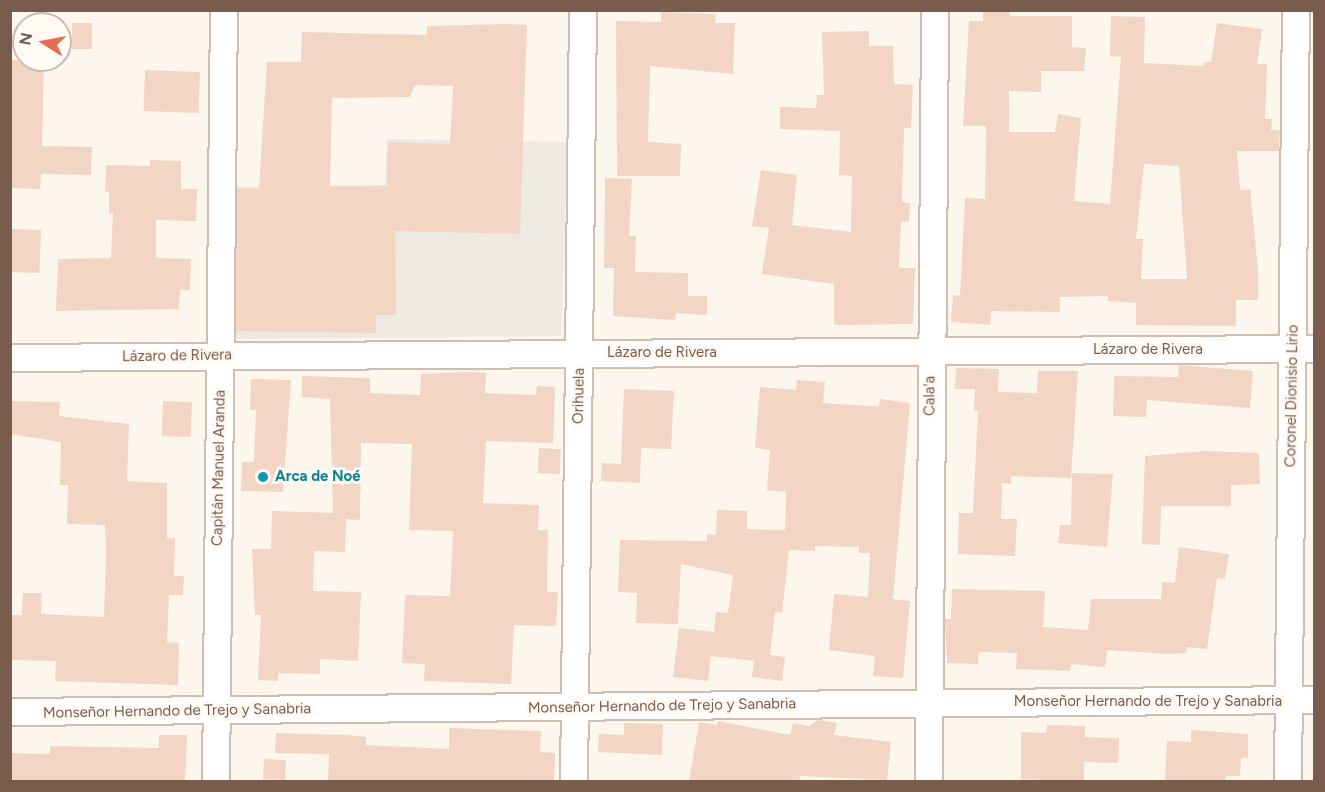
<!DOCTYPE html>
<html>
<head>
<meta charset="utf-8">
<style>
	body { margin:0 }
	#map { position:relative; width:1325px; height:792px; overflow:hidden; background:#fdf6ec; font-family:Figtree,sans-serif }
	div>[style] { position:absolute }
	.industrial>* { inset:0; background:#efe9e4 }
	.building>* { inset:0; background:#f3d5c3; transform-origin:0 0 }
	.roads { filter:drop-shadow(2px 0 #d1beb0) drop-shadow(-2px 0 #d1beb0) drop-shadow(0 2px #d1beb0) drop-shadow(0 -2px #d1beb0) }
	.street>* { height:26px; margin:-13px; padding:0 13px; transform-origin:13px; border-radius:13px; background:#fff }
	.dots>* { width:16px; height:16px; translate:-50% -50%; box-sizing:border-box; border:3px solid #fffaf3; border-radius:50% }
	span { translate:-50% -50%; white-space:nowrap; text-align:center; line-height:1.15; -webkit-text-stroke:6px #fffaf3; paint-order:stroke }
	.street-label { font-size:15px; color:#7a5c4d }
	.culture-label { font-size:15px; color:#0d838f; font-weight:700 }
	.left { translate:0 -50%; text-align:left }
	.frame { position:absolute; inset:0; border:12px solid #7a5c4d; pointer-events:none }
	.north { position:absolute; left:12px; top:12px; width:60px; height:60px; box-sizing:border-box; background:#fffaf3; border:2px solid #cabbb1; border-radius:50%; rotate:281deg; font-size:16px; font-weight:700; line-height:24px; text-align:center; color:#7a5c4d }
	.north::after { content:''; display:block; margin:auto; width:21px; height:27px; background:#e76f51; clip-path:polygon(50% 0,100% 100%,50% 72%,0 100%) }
</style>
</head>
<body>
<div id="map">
	<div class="industrial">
		<i style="clip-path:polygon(387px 139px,568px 142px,561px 336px,228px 339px,231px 187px,385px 185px)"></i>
	</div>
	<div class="building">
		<i style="clip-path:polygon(evenodd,983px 10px,1010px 10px,1010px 16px,1072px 16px,1072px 47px,1086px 48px,1084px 71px,1041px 71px,1041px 92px,1009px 91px,1009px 132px,1055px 132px,1058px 114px,1081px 118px,1074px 201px,1110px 204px,1121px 57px,1110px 56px,1111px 16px,1145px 17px,1144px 63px,1204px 66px,1204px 62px,1211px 62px,1217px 23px,1262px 29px,1257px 64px,1267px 64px,1265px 119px,1272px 119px,1271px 130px,1280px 130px,1279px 151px,1237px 151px,1240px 190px,1250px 189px,1258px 270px,1258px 300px,1236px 300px,1236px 326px,1136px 325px,1136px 303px,1108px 301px,1108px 296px,1060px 297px,1060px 312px,991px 311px,990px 325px,951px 322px,953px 295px,960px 296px,965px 198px,985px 199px,986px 126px,963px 126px,969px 21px,983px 21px,983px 10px,1144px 164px,1179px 166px,1187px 279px,1141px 279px,1143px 239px,1136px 239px,1144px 164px)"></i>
		<i style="clip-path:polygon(661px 12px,716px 14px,715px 23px,735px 23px,733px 74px,650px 66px,648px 142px,681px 144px,680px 176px,617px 176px,616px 21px,661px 22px)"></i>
		<i style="left:72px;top:23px;width:20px;height:26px"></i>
		<i style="clip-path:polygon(evenodd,507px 24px,527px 25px,520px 234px,395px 231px,396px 315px,376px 315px,376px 333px,236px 331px,237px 188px,259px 188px,267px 62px,301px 62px,302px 32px,427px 35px,427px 26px,507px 24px,415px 85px,453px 86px,450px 144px,388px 142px,387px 186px,330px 186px,332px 98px,410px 97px,415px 85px)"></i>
		<i style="clip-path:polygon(869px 31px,869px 46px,893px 46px,894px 84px,913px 85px,911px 128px,904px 128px,902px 202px,910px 203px,909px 222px,901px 221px,899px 268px,915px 268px,913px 324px,834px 325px,834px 284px,762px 274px,769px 228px,752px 226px,761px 170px,797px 175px,792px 225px,851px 232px,852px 176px,839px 175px,840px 131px,780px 129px,780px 107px,816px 108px,817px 95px,824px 95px,822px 32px)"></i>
		<i style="clip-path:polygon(10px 60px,44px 60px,42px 146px,92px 147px,91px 175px,41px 174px,40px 189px,10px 188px)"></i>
		<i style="left:145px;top:70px;width:55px;height:41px;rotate:2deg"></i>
		<i style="clip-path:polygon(150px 160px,181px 161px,181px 189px,197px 189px,196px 221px,156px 220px,156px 258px,191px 259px,190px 290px,180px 290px,179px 309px,56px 311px,58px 259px,111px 258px,113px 213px,109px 213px,109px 192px,105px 192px,106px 165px,150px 166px)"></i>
		<i style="clip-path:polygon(605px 178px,632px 179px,629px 236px,636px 236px,635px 272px,688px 273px,688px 296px,707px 296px,707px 315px,676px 313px,675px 320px,613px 316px,614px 268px,604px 268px)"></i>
		<i style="left:11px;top:229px;width:30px;height:43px;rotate:2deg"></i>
		<i style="clip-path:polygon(1179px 365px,1253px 371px,1250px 408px,1147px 400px,1146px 417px,1113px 416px,1114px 376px,1178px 377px)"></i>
		<i style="clip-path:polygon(956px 368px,999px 369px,998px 392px,1037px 393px,1038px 371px,1078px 371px,1071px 478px,1011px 476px,1011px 484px,1002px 483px,1001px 519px,1017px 519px,1015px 556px,958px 554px,959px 513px,973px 513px,978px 411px,974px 411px,975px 389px,955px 389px)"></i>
		<i style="clip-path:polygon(467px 372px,486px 373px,485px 393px,536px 395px,537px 386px,555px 387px,553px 443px,486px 441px,483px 503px,539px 505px,538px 530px,548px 530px,547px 592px,558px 592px,556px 626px,514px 625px,511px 684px,424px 681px,425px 664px,402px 663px,405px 595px,450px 596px,453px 531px,409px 530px,412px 444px,361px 443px,360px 520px,346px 519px,345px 552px,314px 551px,313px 591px,361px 592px,358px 661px,320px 659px,320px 674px,278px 673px,278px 681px,258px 680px,261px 615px,255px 615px,252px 549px,271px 549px,272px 511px,333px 513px,330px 399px,302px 397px,302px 376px,370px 378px,370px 393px,420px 395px,421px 374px)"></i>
		<i style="clip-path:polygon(251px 379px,291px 380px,283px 492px,241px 491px,242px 462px,254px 462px,256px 410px,250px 410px)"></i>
		<i style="clip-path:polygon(797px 380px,825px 382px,823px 403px,868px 406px,879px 406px,880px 399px,910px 403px,893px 599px,910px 601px,903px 678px,873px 676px,875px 656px,829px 650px,834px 594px,868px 597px,870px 553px,859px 553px,859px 547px,815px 546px,815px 551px,789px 550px,782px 613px,775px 612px,770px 655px,785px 657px,782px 681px,752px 677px,754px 661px,711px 656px,708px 681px,673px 677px,679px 628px,714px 632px,716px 612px,728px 613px,733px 575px,681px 564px,678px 624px,636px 623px,637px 593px,618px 592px,620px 540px,707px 541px,707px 534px,716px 535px,717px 510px,747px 511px,747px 529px,785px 530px,786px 492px,767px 490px,770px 450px,755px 448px,760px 387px,796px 390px)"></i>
		<i style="clip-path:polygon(624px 389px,674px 391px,671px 449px,641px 448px,640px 483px,601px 481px,602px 463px,621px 464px)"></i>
		<i style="clip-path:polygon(10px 401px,60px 402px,59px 416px,129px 424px,127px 481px,167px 483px,167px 538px,175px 538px,174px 576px,184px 576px,183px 595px,169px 595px,167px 642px,179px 643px,178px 685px,55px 681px,56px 661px,10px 660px,10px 615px,22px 615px,23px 593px,42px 593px,41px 614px,104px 617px,106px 551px,105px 525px,67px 524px,68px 485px,60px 485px,61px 442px,10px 434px)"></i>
		<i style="left:163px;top:401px;width:29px;height:35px;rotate:2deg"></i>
		<i style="left:539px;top:448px;width:22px;height:25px;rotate:3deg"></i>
		<i style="clip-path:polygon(1205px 451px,1259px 453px,1260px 484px,1231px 485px,1231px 506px,1161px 506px,1160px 545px,1142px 544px,1145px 456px)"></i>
		<i style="clip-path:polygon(1072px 473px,1113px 474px,1107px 547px,1058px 543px,1060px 525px,1071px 525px)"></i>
		<i style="clip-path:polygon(1179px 547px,1229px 554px,1225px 579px,1217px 578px,1207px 649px,1187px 647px,1186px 653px,1169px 654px,1107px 650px,1105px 667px,1071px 664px,1070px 671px,1016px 669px,1017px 653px,979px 652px,978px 664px,947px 663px,945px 619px,951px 619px,952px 589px,1045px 591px,1043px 627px,1088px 630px,1091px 599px,1161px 599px,1162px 582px,1175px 583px)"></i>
		<i style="clip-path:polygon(818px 720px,837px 723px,834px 735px,891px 742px,887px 780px,800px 776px,799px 782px,689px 782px,699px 722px,717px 725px,718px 721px,790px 735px,793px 723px,809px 726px)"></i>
		<i style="clip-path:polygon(624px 723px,663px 724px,662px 755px,598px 752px,599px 734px,624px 735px)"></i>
		<i style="clip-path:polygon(1047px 725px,1085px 726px,1085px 737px,1119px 738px,1118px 763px,1084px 762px,1084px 782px,1021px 779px,1021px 732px,1046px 733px)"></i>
		<i style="clip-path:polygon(449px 728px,541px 731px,540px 752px,555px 753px,554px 780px,328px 782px,329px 754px,275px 753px,276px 733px,346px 735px,366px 737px,366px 745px,449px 749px)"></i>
		<i style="clip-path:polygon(1191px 730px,1248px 734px,1248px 758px,1241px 758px,1240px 776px,1226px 776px,1225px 782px,1165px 780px,1167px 741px,1191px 742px)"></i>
		<i style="clip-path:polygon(159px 735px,187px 735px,185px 782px,10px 782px,10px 753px,50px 754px,50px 746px,159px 748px)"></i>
		<i style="left:264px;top:759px;width:22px;height:20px;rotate:3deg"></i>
	</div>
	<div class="roads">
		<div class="street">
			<i style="left:10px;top:358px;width:1304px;rotate:-0.4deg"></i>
			<i style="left:10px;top:712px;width:1304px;rotate:-0.53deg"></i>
			<i style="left:216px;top:782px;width:772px;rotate:-89.41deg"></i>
			<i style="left:574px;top:782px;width:772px;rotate:-89.33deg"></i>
			<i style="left:929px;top:782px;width:772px;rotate:-89.55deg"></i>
			<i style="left:1288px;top:782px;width:772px;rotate:-89.41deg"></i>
		</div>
	</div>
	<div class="dots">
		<i style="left:263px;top:477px;background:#0f9aa8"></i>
	</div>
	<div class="street-label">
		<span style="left:1148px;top:350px">Lázaro de Rivera</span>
		<span style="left:662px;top:353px">Lázaro de Rivera</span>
		<span style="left:177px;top:356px;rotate:-1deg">Lázaro de Rivera</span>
		<span style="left:579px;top:396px;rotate:-89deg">Orihuela</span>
		<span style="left:930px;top:396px;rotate:-90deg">Cala'a</span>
		<span style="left:1292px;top:396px;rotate:-89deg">Coronel Dionisio Lirio</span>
		<span style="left:219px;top:468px;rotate:-89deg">Capitán Manuel Aranda</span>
		<span style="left:1148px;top:702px">Monseñor Hernando de Trejo y Sanabria</span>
		<span style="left:662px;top:706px;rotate:-1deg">Monseñor Hernando de Trejo y Sanabria</span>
		<span style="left:177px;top:711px;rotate:-1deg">Monseñor Hernando de Trejo y Sanabria</span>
	</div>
	<div class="culture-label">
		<span class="left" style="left:275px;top:477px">Arca de Noé</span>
	</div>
	<div class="frame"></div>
	<div class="north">N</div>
</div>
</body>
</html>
